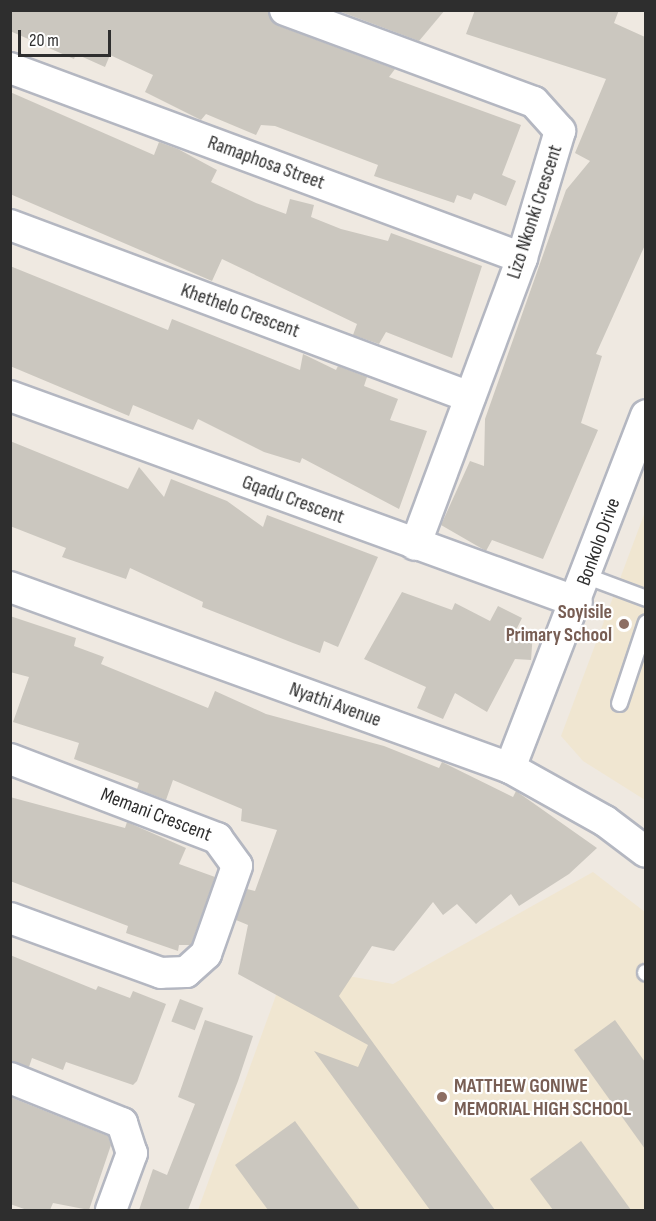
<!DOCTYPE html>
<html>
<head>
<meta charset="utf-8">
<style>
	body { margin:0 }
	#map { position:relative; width:656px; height:1221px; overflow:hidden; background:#efe9e1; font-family:"Sofia Sans Condensed",sans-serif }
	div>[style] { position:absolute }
	.education>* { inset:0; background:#f0e6d1 }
	.building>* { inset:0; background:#cbc7bf; transform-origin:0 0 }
	.roads { filter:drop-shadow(2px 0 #b4b7c1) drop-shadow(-2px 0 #b4b7c1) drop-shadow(0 2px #b4b7c1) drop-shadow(0 -2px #b4b7c1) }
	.lane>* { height:15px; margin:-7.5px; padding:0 7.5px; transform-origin:7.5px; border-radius:7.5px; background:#fff }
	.street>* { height:30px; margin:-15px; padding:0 15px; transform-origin:15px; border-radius:15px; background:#fff }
	.dots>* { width:16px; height:16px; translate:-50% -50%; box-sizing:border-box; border:3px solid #fff; border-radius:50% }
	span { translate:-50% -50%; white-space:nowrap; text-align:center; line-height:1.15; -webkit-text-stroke:4.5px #fff; paint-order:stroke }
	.street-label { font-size:20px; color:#2e2e2e }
	.education-label { font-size:20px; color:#785e54; font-weight:700 }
	.right { translate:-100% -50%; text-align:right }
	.left { translate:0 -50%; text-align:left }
	.frame { position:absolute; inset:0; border:12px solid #2e2e2e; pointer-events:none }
	.scale { position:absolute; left:18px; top:30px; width:93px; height:27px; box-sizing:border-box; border:3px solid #2e2e2e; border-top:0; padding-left:8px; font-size:18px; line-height:21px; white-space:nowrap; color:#2e2e2e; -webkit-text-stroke:4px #fff; paint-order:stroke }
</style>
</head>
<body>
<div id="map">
	<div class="education">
		<i style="clip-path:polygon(645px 512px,645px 800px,583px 761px,561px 736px)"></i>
		<i style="clip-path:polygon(593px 872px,645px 912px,645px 1210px,198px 1210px,287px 965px,393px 984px)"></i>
	</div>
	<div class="building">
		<i style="clip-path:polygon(10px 10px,268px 10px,279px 26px,395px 69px,389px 77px,521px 125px,502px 175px,516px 181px,506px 206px,474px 193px,471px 200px,457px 195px,454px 203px,374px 176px,378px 165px,275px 126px,261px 125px,256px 135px,206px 114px,201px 120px,145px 92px,153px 75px,110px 55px,105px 67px,76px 54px,74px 59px,10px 31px)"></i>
		<i style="clip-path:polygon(336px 10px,445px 10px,419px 41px)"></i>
		<i style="clip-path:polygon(475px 10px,619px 10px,614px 23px,645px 37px,645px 245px,596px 354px,602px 356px,581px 423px,598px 430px,543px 559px,492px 540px,486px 551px,441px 525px,470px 461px,484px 466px,485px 419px,566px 190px,590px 161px,575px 153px,606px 79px,466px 34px)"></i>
		<i style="clip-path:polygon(10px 92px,154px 155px,159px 142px,178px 149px,217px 170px,211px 182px,256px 203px,286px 214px,290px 199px,314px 205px,311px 217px,341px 229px,388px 241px,391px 233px,482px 266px,452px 358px,386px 332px,379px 344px,353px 335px,357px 324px,222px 259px,212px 281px,10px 194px)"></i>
		<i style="clip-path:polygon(10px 266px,168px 330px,172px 319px,300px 370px,303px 354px,336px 370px,338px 366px,367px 377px,364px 386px,398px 399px,390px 420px,427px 431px,399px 509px,302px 458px,300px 463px,264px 452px,198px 419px,193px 430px,133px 405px,129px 416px,10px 366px)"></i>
		<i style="clip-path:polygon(10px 441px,128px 489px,139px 467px,164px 497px,171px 479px,227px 501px,263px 527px,267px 515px,378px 557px,338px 647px,324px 641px,320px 653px,293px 643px,202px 607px,203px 602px,130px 568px,126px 579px,62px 557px,66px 548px,10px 526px)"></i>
		<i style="clip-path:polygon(402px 592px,452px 610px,455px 603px,490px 621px,498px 606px,522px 618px,516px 630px,533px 632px,531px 660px,515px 659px,487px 712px,455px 693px,443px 719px,417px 708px,426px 687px,364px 659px)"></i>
		<i style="clip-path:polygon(10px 616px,76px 638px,74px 646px,104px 657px,101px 664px,208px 708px,215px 691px,266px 714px,384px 746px,439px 768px,442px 762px,513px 797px,516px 791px,597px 848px,569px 874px,519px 906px,511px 894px,476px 924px,457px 904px,443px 915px,433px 902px,394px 951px,372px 946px,339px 996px,495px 1210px,430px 1210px,314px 1051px,358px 1067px,368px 1045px,238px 974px,248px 925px,236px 920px,247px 889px,255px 891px,277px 830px,241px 821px,242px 809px,173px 780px,166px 800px,137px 789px,139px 783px,74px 759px,79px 743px,13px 722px,29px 677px,10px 672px)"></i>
		<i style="clip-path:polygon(10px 797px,125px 828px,127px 822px,186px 848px,179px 864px,215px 877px,191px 945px,179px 945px,178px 951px,126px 933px,128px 926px,10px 881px)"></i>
		<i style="clip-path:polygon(10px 955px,96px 990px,98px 986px,130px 998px,133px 991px,166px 1004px,137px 1081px,133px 1085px,66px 1062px,63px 1070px,32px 1058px,29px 1067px,10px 1061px)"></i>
		<i style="left:180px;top:999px;width:25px;height:24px;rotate:21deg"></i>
		<i style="clip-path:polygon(205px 1020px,253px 1036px,238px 1081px,188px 1210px,139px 1210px,153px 1169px,167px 1175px,195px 1104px,178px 1097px)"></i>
		<i style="clip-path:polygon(615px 1020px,645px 1062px,645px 1149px,574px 1050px)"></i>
		<i style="clip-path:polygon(10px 1097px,108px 1136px,111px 1145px,89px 1210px,53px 1203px,50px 1210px,27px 1210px,10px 1204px)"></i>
		<i style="clip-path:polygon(295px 1121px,360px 1210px,268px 1210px,235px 1165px)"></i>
		<i style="clip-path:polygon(581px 1141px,631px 1210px,553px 1210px,530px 1179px)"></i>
	</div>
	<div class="roads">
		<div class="lane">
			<i style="left:587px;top:576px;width:63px;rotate:20.4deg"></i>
			<i style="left:619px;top:703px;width:85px;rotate:-71.6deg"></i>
			<i style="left:645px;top:972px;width:1px;rotate:45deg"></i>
		</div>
		<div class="street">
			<i style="left:285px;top:10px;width:265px;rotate:20.3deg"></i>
			<i style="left:534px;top:102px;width:39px;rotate:48deg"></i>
			<i style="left:560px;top:131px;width:133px;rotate:106.7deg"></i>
			<i style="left:522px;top:258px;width:306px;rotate:110.4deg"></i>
			<i style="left:10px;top:68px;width:546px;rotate:20.36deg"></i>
			<i style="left:10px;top:225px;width:491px;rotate:20.5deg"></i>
			<i style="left:10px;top:396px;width:603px;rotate:19.97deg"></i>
			<i style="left:10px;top:587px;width:532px;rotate:19.9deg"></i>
			<i style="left:510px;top:768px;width:109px;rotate:29.2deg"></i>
			<i style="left:605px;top:821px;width:51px;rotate:37.1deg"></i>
			<i style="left:10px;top:759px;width:222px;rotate:20.9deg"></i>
			<i style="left:217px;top:838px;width:34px;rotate:54deg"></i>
			<i style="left:237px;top:866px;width:93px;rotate:109.4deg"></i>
			<i style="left:206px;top:954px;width:27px;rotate:138deg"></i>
			<i style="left:186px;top:972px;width:25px;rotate:178deg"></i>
			<i style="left:161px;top:973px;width:161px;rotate:-160deg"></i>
			<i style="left:510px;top:768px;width:378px;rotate:-68.9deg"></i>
			<i style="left:10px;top:1078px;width:121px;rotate:21.9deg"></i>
			<i style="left:122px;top:1123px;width:32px;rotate:72deg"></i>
			<i style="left:132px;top:1153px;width:61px;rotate:110.2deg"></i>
		</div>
	</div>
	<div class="dots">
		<i style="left:624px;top:624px;background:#8d6e63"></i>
		<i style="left:442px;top:1097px;background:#8d6e63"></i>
	</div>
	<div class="street-label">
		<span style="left:266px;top:163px;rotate:20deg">Ramaphosa Street</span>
		<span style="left:535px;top:212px;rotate:-72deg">Lizo Nkonki Crescent</span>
		<span style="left:240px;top:311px;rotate:20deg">Khethelo Crescent</span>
		<span style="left:293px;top:500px;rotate:20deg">Gqadu Crescent</span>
		<span style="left:599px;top:542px;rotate:-70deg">Bonkolo Drive</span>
		<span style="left:335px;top:705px;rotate:20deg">Nyathi Avenue</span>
		<span style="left:156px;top:815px;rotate:21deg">Memani Crescent</span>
	</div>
	<div class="education-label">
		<span class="right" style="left:612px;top:624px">Soyisile<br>Primary School</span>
		<span class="left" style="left:454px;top:1098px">MATTHEW GONIWE<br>MEMORIAL HIGH SCHOOL</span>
	</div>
	<div class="frame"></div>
	<div class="scale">20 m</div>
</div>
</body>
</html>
